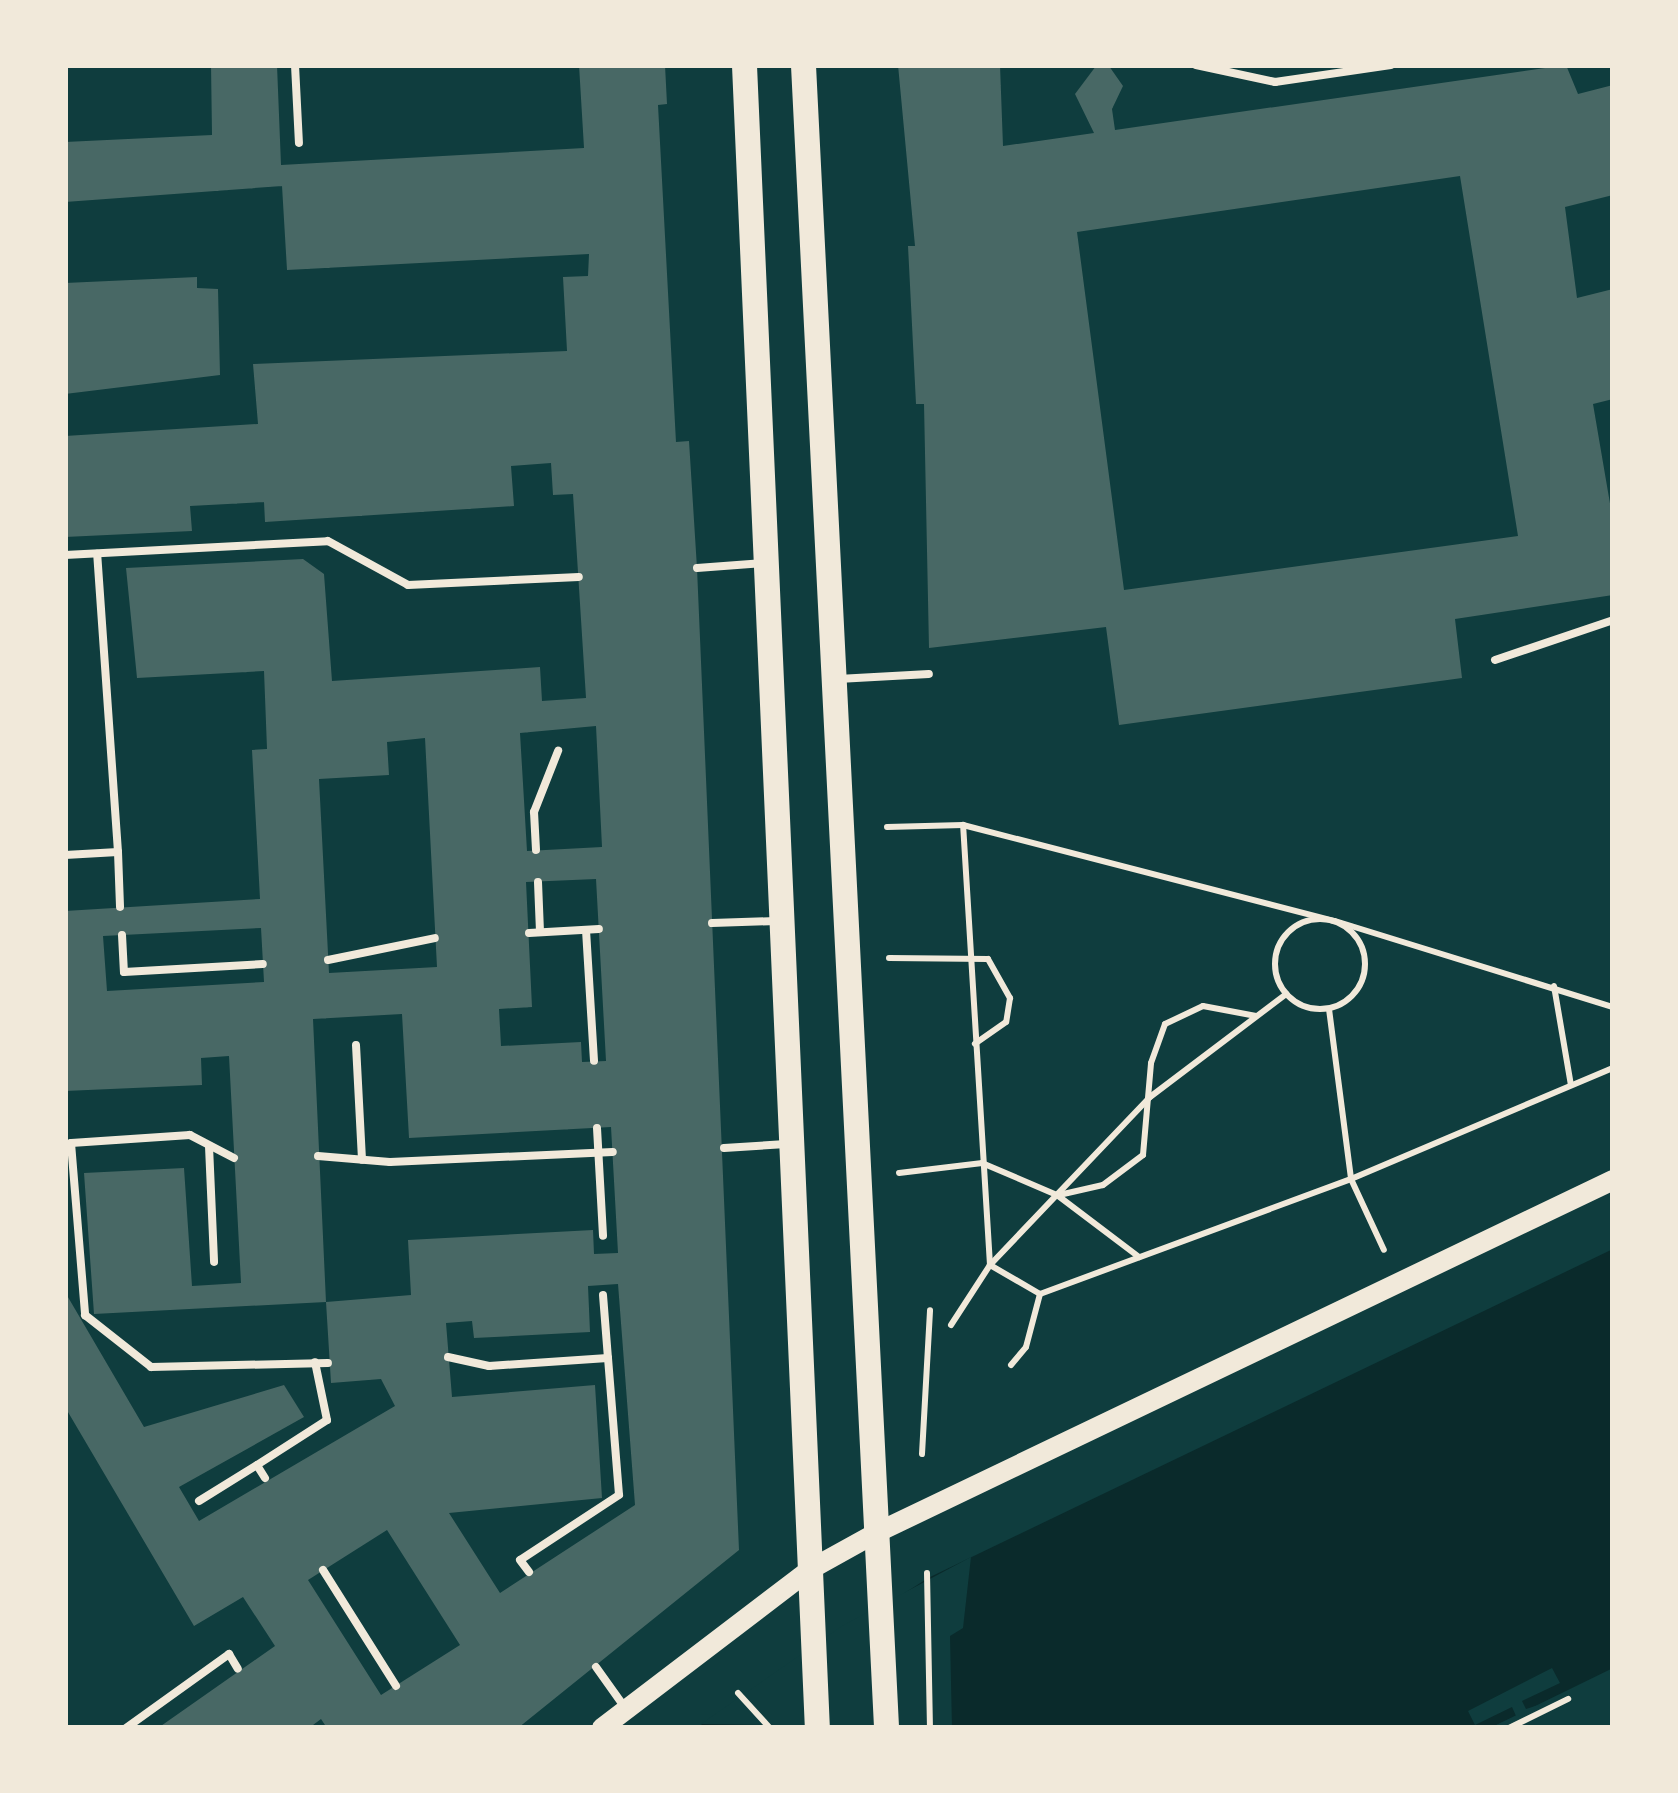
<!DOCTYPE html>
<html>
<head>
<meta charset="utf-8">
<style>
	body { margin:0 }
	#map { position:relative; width:1678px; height:1793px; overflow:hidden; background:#0f3d3e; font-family:Arial,sans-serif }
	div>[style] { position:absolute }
	.water>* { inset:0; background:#0a2a2b }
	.pier>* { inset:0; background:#0f3d3e }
	.building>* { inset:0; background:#486865 }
	.path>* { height:6px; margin:-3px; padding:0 3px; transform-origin:3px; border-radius:3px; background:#f1e9da }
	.path>.ring { margin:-3px; padding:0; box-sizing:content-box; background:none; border:6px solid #f1e9da; border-radius:50% }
	.service>* { height:8px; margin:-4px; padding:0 4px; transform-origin:4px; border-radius:4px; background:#f1e9da }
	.secondary>* { height:20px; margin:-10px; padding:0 10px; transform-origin:10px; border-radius:10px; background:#f1e9da }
	.primary>* { height:25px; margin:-12.5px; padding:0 12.5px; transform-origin:12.5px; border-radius:12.5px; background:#f1e9da }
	span { translate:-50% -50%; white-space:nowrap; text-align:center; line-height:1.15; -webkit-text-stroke:10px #f1e9da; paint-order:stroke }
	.frame { position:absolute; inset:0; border:68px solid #f1e9da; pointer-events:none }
</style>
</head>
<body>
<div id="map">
	<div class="water">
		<i style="clip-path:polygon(1613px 1249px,1613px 1668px,1490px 1728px,696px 1728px,928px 1578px)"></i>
	</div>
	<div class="pier">
		<i style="clip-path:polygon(971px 1557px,963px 1628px,950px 1636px,952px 1728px,701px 1724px,842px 1626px)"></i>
		<i style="clip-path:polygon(1552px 1668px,1560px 1683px,1522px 1701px,1526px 1709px,1567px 1696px,1502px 1728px,1490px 1728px,1516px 1716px,1512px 1707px,1475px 1725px,1468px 1711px)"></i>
	</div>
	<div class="building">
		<i style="clip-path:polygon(evenodd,211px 65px,277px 65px,281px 165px,584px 148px,579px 65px,665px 65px,667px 104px,658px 105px,676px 442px,689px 441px,697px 568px,739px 1550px,518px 1728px,327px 1728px,321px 1719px,309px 1728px,158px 1728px,275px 1646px,243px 1597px,194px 1626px,65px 1407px,65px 1292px,144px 1427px,284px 1385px,304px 1417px,179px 1487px,199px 1521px,395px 1406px,381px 1379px,331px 1383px,326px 1302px,411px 1295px,408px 1240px,593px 1230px,594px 1254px,618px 1253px,611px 1127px,409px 1138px,402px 1014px,313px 1019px,326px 1302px,94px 1314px,84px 1173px,184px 1168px,192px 1286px,241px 1283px,229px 1056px,201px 1058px,202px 1085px,65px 1091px,65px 911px,260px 899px,252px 750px,267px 749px,264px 671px,137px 678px,126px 568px,303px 559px,324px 574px,332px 681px,540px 667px,542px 701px,586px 698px,573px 494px,553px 495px,551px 463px,511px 466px,514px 506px,265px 522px,264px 502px,190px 506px,192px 531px,65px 537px,65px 436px,258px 424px,253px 364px,567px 351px,563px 277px,588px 276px,589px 254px,287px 270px,282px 186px,65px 202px,65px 142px,212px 135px,211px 65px,596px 726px,602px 847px,527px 851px,520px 733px,596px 726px,211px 65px,425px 738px,437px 967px,329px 973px,319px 779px,389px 775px,387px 742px,425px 738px,211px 65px,596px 879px,606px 1061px,582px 1062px,581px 1042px,501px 1046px,499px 1009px,532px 1007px,526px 882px,596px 879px,211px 65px,261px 928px,264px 982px,107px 991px,103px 936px,261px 928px,211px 65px,618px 1284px,635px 1505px,500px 1593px,449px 1513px,602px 1498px,595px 1385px,452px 1397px,446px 1323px,472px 1321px,474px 1338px,590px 1332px,588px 1286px,618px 1284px,211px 65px,387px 1530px,460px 1645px,381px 1695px,308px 1580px,387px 1530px)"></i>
		<i style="clip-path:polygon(evenodd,898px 65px,1000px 65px,1003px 146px,1094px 133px,1075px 94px,1096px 66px,1109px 66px,1123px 86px,1112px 109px,1115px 130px,1566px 65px,1578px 94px,1613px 85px,1613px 195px,1565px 207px,1577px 298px,1613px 289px,1613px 399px,1593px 404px,1613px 521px,1613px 595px,1455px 619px,1462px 678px,1119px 725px,1106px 627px,929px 648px,924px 404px,916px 404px,908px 246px,915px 246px,898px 65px,1460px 176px,1518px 536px,1124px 590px,1077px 232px,1460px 176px)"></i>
		<i style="clip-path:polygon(197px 277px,197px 288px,218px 289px,220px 375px,65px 394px,65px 283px)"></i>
	</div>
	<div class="path">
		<i style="left:887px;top:827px;width:76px;rotate:-1.5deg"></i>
		<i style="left:963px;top:825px;width:384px;rotate:14.5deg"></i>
		<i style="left:1335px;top:921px;width:291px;rotate:17.2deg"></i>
		<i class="ring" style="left:1275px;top:919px;width:84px;height:84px"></i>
		<i style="left:889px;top:958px;width:99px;rotate:0.6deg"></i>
		<i style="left:988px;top:959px;width:45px;rotate:60.6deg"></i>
		<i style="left:1010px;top:998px;width:24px;rotate:99deg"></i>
		<i style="left:1006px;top:1022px;width:38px;rotate:145deg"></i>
		<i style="left:1554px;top:986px;width:100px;rotate:80.3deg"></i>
		<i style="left:1329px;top:1009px;width:171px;rotate:82.6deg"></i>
		<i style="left:1351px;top:1179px;width:78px;rotate:65.1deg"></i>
		<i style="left:899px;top:1173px;width:84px;rotate:-6.9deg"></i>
		<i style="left:982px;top:1163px;width:82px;rotate:23.1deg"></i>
		<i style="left:1057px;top:1195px;width:103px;rotate:37.1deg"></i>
		<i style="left:1059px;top:1195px;width:45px;rotate:-12.8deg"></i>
		<i style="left:1103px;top:1185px;width:50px;rotate:-36.9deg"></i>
		<i style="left:1143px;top:1155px;width:92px;rotate:-85deg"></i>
		<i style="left:1151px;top:1063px;width:41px;rotate:-70.3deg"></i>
		<i style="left:1165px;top:1024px;width:42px;rotate:-25.3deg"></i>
		<i style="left:1203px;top:1006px;width:54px;rotate:10.7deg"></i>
		<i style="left:1040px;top:1294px;width:58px;rotate:-149.9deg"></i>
		<i style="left:990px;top:1265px;width:232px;rotate:-46.4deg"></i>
		<i style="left:1150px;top:1097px;width:171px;rotate:-37.1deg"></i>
		<i style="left:951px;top:1325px;width:72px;rotate:-57deg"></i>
		<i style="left:990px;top:1265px;width:441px;rotate:-93.5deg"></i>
		<i style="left:1011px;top:1365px;width:23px;rotate:-50deg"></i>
		<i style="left:1026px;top:1347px;width:55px;rotate:-75.2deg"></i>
		<i style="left:1040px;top:1294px;width:332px;rotate:-20.3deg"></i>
		<i style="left:1351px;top:1179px;width:285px;rotate:-23deg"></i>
		<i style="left:922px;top:1454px;width:144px;rotate:-86.8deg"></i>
		<i style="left:927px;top:1573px;width:155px;rotate:88.9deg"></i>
		<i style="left:738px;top:1693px;width:47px;rotate:47.6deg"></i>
		<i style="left:1509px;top:1728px;width:66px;rotate:-26.2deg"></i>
	</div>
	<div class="service">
		<i style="left:295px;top:65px;width:78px;rotate:87.1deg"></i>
		<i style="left:1196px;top:65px;width:81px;rotate:12.1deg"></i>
		<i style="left:1275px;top:82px;width:117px;rotate:-8.3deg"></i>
		<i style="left:65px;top:555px;width:263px;rotate:-3deg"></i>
		<i style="left:328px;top:541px;width:91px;rotate:28.8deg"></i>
		<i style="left:408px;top:585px;width:171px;rotate:-2.7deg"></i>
		<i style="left:697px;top:568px;width:67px;rotate:-4.3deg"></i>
		<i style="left:1495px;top:660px;width:125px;rotate:-18.7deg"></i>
		<i style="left:838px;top:679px;width:91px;rotate:-3.1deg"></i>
		<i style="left:536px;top:850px;width:38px;rotate:-93deg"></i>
		<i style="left:534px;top:812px;width:66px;rotate:-68.5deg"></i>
		<i style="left:118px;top:852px;width:55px;rotate:87.9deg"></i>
		<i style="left:65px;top:855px;width:53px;rotate:-3.2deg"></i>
		<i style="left:118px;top:852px;width:299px;rotate:-94deg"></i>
		<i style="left:538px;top:882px;width:50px;rotate:87.7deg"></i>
		<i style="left:712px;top:923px;width:64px;rotate:-1.8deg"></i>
		<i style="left:586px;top:930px;width:131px;rotate:86.5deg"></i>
		<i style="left:529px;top:933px;width:70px;rotate:-3.3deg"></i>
		<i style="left:122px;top:935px;width:37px;rotate:87deg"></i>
		<i style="left:124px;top:972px;width:139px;rotate:-3.3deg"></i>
		<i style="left:328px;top:960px;width:109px;rotate:-11.6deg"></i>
		<i style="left:356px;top:1045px;width:115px;rotate:87deg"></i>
		<i style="left:597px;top:1128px;width:108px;rotate:86.8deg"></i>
		<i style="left:209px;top:1146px;width:116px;rotate:87.5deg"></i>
		<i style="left:724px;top:1148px;width:62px;rotate:-3.7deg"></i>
		<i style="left:318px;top:1156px;width:72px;rotate:4.8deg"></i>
		<i style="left:390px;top:1162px;width:223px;rotate:-2.6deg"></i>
		<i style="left:234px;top:1158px;width:50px;rotate:-152.4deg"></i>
		<i style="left:190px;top:1135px;width:119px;rotate:176.2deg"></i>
		<i style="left:71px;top:1143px;width:173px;rotate:85.3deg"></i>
		<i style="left:85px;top:1315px;width:84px;rotate:38.2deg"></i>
		<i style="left:151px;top:1367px;width:177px;rotate:-1.3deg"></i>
		<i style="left:603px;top:1295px;width:63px;rotate:85.5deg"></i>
		<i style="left:448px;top:1357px;width:42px;rotate:12.4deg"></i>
		<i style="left:489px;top:1366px;width:119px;rotate:-3.8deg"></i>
		<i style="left:608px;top:1358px;width:137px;rotate:85.4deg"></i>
		<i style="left:619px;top:1495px;width:118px;rotate:146.7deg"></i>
		<i style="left:520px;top:1560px;width:15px;rotate:53deg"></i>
		<i style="left:265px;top:1478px;width:15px;rotate:-122deg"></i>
		<i style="left:257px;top:1465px;width:83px;rotate:-32.7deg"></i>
		<i style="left:327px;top:1420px;width:59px;rotate:-101.7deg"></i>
		<i style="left:199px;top:1501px;width:68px;rotate:-31.8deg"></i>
		<i style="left:323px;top:1570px;width:137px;rotate:57.8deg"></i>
		<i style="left:596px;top:1667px;width:52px;rotate:54.5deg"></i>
		<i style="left:126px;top:1728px;width:127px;rotate:-35.7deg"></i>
		<i style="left:229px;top:1654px;width:17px;rotate:59deg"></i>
	</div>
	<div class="secondary">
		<i style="left:602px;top:1728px;width:263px;rotate:-37.3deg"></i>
		<i style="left:811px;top:1569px;width:74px;rotate:-29deg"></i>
		<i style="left:876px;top:1533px;width:817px;rotate:-25.59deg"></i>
	</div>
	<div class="primary">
		<i style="left:744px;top:65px;width:1665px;rotate:87.49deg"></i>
		<i style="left:803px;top:65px;width:1665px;rotate:87.14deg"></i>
	</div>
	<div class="frame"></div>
</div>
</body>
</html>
